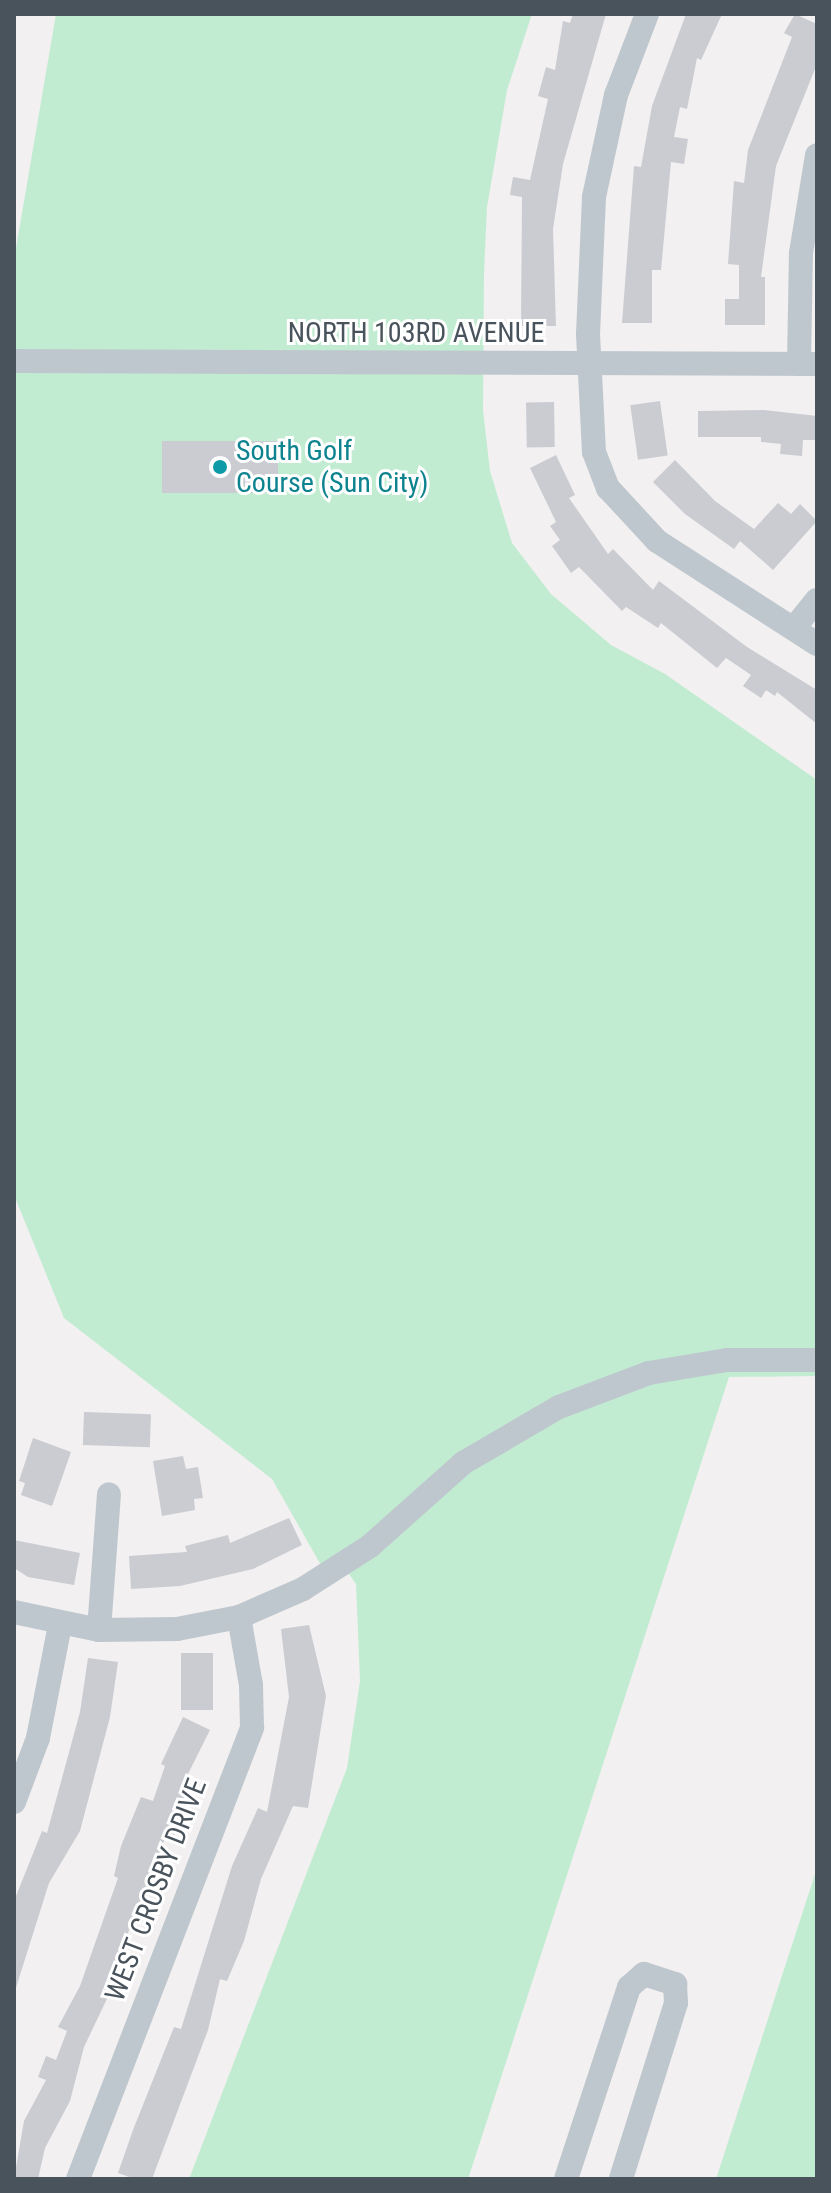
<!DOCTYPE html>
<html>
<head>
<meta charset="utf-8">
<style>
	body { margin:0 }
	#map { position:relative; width:831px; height:2193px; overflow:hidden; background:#f2f0f0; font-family:"Roboto Condensed",sans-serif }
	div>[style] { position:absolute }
	.green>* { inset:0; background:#c2ecd2 }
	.building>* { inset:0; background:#caccd2; transform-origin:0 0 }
	.minor>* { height:24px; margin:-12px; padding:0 12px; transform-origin:12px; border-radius:12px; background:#bfc7ce }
	.dots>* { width:22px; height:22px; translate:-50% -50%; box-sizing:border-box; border:4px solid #fff; border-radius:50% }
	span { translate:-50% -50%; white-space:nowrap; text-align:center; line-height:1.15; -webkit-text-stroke:6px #fff; paint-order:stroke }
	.street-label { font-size:28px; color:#49535c }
	.culture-label { font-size:28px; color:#0d838f }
	.left { translate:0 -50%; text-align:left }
	.frame { position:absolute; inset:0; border:16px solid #49535c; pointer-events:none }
</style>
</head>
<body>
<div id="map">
	<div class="green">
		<i style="clip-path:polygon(56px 14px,532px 14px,507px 90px,487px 207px,484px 273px,483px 410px,490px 471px,512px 543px,551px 594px,611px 645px,665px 674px,817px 780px,817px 1376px,729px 1377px,468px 2179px,189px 2179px,347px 1768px,360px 1681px,356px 1584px,342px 1564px,326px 1574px,272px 1479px,64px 1318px,14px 1195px,14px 260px)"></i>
		<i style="clip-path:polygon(817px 1868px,817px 2179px,716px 2179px)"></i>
	</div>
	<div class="building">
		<i style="clip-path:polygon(573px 14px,606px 14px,563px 164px,553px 229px,556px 326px,521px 326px,522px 197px,510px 195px,513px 177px,530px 180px,548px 99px,538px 96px,546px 67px,555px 70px,563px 21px,570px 23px)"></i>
		<i style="clip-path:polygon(686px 14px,722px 14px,701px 60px,697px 58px,687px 109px,680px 107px,674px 137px,688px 139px,684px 164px,671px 162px,661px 270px,652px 270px,652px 323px,622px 323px,634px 166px,641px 167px,652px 106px)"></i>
		<i style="clip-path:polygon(795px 14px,817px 24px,817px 64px,776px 166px,761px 277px,765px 277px,765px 325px,725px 325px,725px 299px,739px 299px,739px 265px,728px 264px,734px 181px,744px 183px,748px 150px,792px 37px,784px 33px)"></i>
		<i style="left:660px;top:401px;width:55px;height:30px;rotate:82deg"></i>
		<i style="left:554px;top:402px;width:45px;height:28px;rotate:89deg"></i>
		<i style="clip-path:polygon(764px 410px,817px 416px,817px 440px,803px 440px,802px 456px,780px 454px,781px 444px,761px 442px,761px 437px,698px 437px,698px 411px)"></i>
		<i style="left:278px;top:441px;width:52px;height:116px;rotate:90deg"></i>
		<i style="clip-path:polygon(556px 455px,575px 495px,569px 498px,608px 554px,613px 549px,653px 590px,659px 581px,747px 647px,817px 690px,817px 724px,777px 692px,775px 696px,766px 690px,761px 698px,743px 686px,751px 675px,726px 658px,717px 668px,661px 623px,658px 628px,626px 607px,622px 611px,579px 567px,571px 573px,552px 546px,560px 540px,550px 526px,556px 522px,530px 468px)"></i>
		<i style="clip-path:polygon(675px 460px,715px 501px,754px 529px,778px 503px,791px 514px,800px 504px,817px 521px,773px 570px,740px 541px,734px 549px,685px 514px,653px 482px)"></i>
		<i style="left:84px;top:1412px;width:67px;height:33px;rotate:2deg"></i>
		<i style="clip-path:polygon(33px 1438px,71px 1452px,52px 1506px,21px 1495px,25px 1483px,19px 1481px)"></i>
		<i style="clip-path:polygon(183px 1456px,186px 1469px,198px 1467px,203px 1498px,194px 1499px,195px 1510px,162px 1516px,153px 1461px)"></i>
		<i style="clip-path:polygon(289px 1518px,302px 1545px,253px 1569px,180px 1586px,131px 1589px,129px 1556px,187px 1552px,185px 1546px,228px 1535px,230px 1543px)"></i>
		<i style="clip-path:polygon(14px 1540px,80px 1553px,74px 1585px,28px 1577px,14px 1568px)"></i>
		<i style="clip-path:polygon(309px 1625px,326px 1696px,308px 1808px,293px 1806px,261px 1879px,244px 1941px,227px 1981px,220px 1979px,208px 2030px,152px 2179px,135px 2179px,118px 2173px,133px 2130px,174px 2027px,181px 2029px,232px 1866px,258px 1808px,267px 1812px,289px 1697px,281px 1629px)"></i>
		<i style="left:181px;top:1653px;width:32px;height:57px"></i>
		<i style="clip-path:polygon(88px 1658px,118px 1662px,110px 1717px,80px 1831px,49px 1883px,14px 1994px,14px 1901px,42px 1831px,47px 1833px,80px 1712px)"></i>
		<i style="clip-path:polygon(183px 1717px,210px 1730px,184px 1782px,191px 1785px,173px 1839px,165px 1836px,153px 1886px,149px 1885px,123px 1944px,114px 1984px,84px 2047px,70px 2101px,45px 2148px,38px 2179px,14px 2179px,24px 2121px,46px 2080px,38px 2077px,46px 2056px,56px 2060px,67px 2031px,58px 2027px,80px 1986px,118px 1878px,114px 1876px,121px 1846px,141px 1797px,153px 1801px,165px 1766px,161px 1764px)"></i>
	</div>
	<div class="minor">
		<i style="left:647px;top:14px;width:87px;rotate:110.9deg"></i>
		<i style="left:616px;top:95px;width:104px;rotate:102.2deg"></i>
		<i style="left:594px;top:197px;width:137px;rotate:92.5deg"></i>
		<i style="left:588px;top:334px;width:118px;rotate:87.1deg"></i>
		<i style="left:594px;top:452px;width:39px;rotate:69deg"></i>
		<i style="left:608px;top:488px;width:72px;rotate:47.2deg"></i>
		<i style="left:657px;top:541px;width:190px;rotate:32.8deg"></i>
		<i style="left:14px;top:361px;width:803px;rotate:0.21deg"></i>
		<i style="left:799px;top:364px;width:111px;rotate:-89deg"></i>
		<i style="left:801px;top:253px;width:99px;rotate:-80.7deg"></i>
		<i style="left:794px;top:628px;width:36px;rotate:-51deg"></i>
		<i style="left:14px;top:1612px;width:87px;rotate:12deg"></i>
		<i style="left:99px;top:1630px;width:78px;rotate:-0.7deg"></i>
		<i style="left:177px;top:1629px;width:63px;rotate:-11deg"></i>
		<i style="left:239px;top:1617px;width:70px;rotate:-23.6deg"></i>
		<i style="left:303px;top:1589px;width:80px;rotate:-32.7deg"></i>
		<i style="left:370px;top:1546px;width:125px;rotate:-41.7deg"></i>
		<i style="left:463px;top:1463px;width:111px;rotate:-30.3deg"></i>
		<i style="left:559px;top:1407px;width:96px;rotate:-20.7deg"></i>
		<i style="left:649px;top:1373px;width:79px;rotate:-9.5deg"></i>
		<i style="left:727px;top:1360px;width:90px"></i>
		<i style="left:99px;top:1630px;width:136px;rotate:-85.8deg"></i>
		<i style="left:14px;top:1802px;width:68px;rotate:-69.4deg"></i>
		<i style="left:38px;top:1738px;width:115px;rotate:-79deg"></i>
		<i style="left:78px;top:2179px;width:484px;rotate:-68.9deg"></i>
		<i style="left:252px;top:1727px;width:42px;rotate:-91.4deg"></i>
		<i style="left:251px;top:1685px;width:69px;rotate:-100deg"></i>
		<i style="left:566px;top:2179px;width:202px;rotate:-71.8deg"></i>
		<i style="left:629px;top:1987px;width:20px;rotate:-41deg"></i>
		<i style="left:644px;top:1974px;width:33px;rotate:18deg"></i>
		<i style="left:675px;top:1984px;width:19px;rotate:87deg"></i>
		<i style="left:676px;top:2003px;width:184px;rotate:107.4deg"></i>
	</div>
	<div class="dots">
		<i style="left:220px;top:467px;background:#0f9aa8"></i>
	</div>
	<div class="street-label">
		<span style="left:416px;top:333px">NORTH 103RD AVENUE</span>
		<span style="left:156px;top:1890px;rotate:-69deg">WEST CROSBY DRIVE</span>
	</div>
	<div class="culture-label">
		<span class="left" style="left:236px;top:467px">South Golf<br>Course (Sun City)</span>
	</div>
	<div class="frame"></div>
</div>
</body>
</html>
